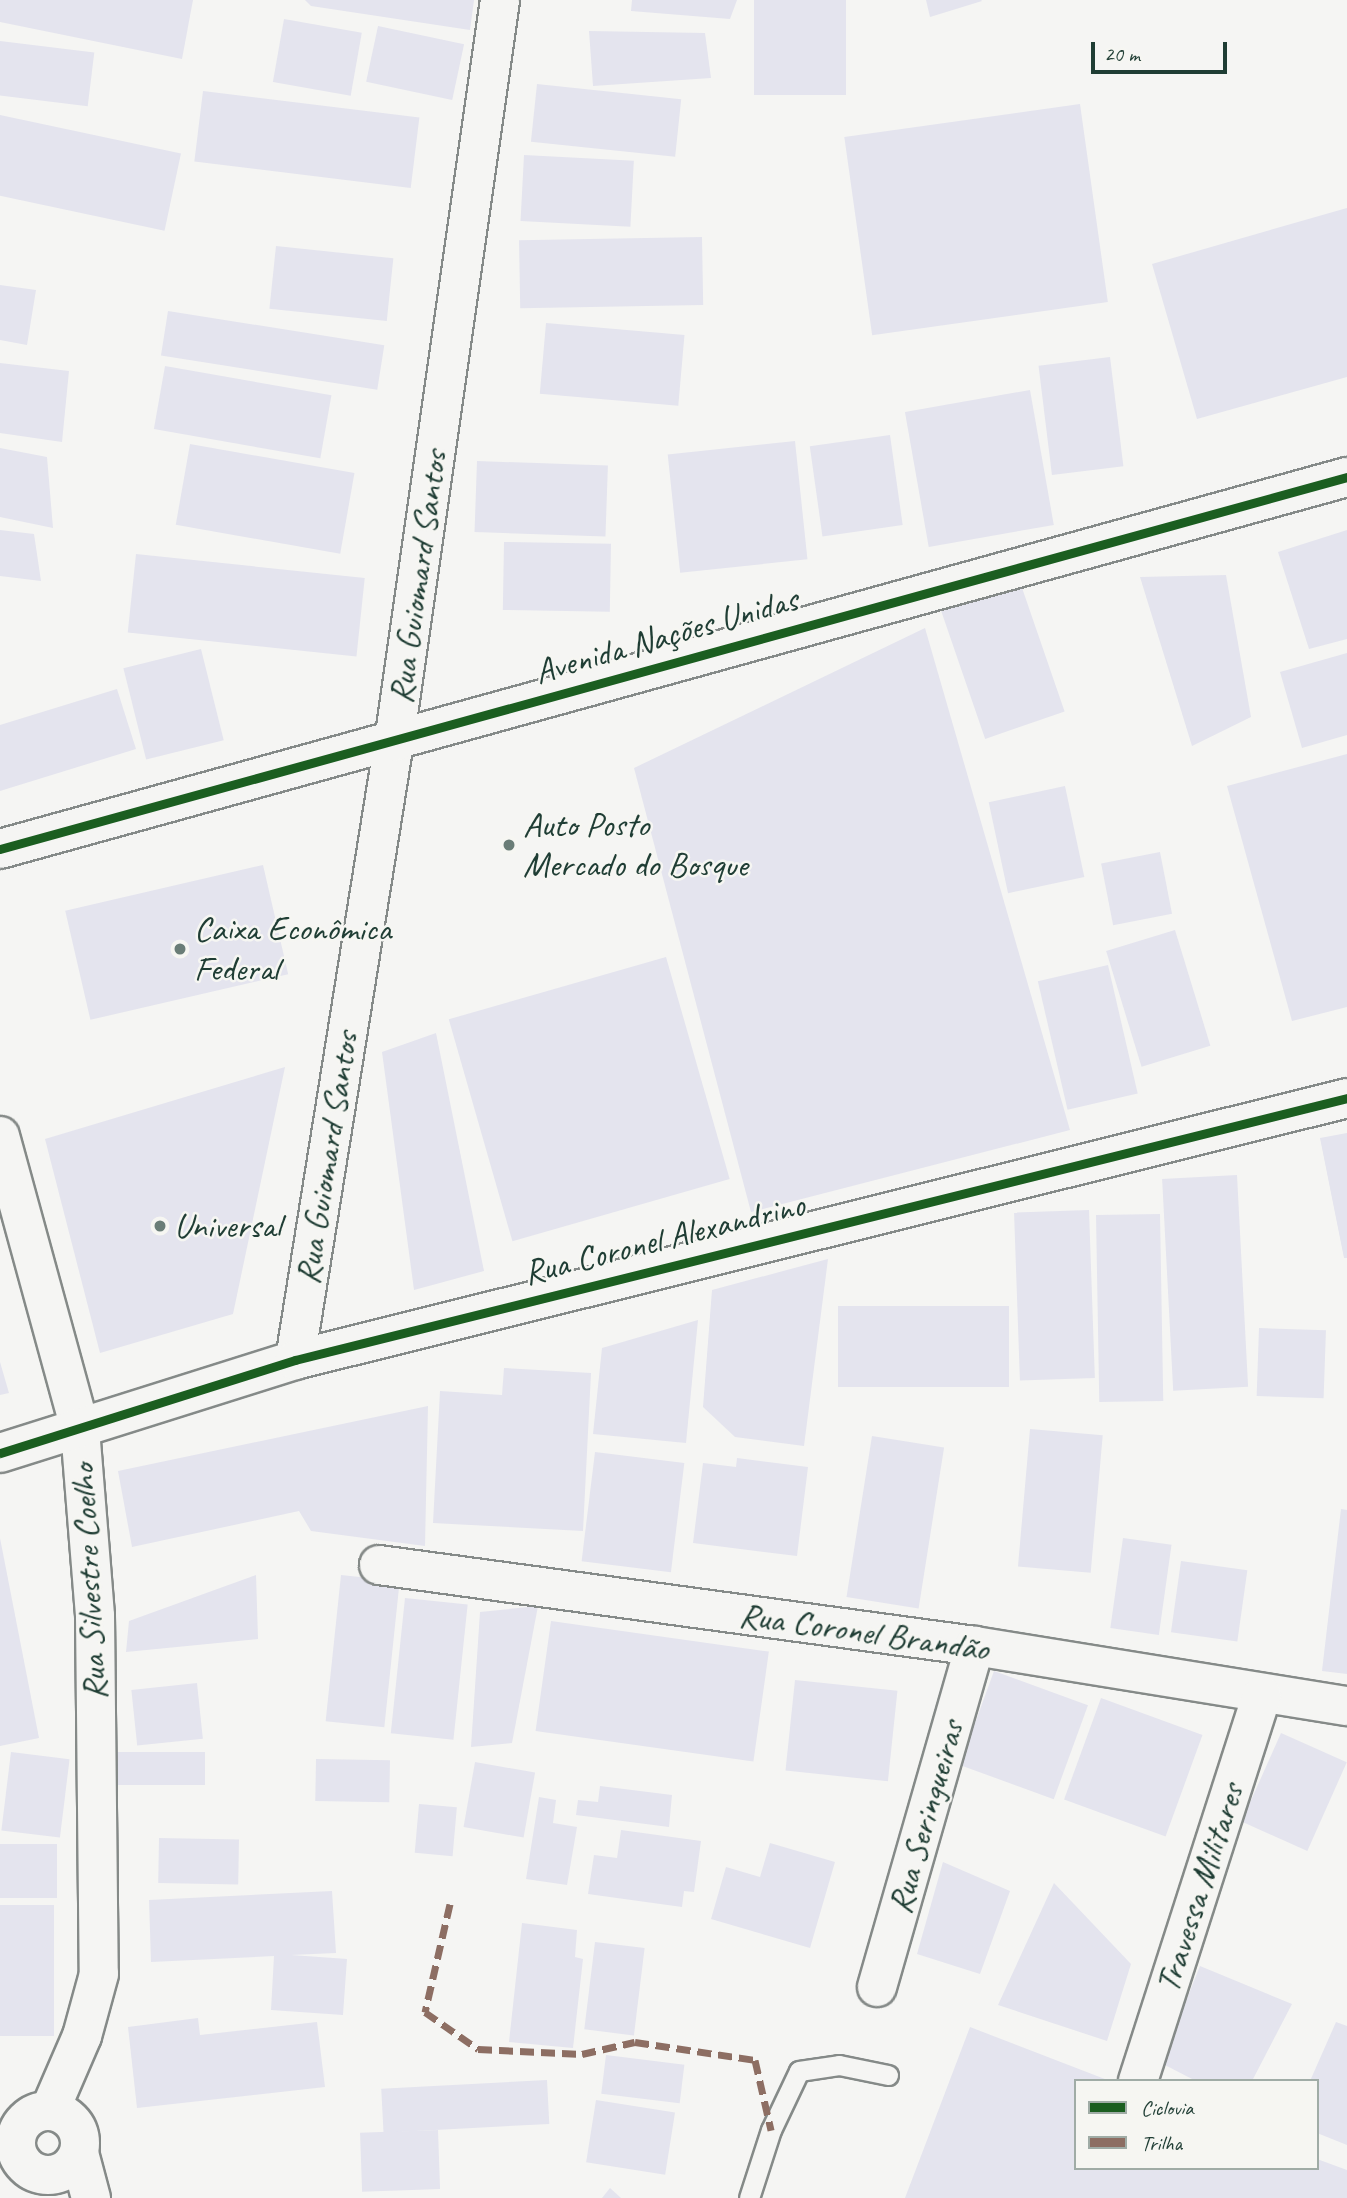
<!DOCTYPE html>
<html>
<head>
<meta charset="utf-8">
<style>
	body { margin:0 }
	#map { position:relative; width:1347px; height:2198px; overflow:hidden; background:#f5f5f3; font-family:Caveat,sans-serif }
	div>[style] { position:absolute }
	.building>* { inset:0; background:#e4e4ee; transform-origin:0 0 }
	.roads { filter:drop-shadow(2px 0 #858a88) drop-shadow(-2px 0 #858a88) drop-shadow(0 2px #858a88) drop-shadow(0 -2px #858a88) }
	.lane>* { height:19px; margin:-9.5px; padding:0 9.5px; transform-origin:9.5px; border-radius:9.5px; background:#f5f5f3 }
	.street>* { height:38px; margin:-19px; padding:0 19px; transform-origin:19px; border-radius:19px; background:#f5f5f3 }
	.street>.ring { margin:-19px; padding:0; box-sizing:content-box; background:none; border:38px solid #f5f5f3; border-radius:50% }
	.secondary>* { height:38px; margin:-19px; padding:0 19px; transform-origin:19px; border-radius:19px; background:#f5f5f3 }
	.quiet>* { height:7px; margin-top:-3.5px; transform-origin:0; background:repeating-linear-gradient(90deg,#8d6e63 0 14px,transparent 0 21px) }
	.cycleway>* { height:9px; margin:-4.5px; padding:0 4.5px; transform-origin:4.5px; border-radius:4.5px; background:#1b5e20 }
	.dots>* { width:19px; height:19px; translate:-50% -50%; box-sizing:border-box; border:4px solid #f6f6f2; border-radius:50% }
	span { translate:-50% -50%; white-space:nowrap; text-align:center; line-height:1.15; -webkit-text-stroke:5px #f6f6f2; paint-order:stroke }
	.street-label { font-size:35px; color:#1f3d34 }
	.poi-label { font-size:35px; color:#1f3d34 }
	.left { translate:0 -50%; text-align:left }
	.legend { position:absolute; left:1074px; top:2079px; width:245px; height:91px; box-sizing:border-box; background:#f6f6f2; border:2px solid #a0aca6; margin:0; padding:9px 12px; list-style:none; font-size:21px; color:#1f3d34 }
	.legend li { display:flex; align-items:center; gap:14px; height:35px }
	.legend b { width:35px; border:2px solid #a0aca6 }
	.scale { position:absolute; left:1091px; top:42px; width:136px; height:32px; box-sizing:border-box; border:4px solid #1f3d34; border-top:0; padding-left:9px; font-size:21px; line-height:24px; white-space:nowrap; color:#1f3d34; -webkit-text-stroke:5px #f6f6f2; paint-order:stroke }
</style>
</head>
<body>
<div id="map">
	<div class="building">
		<i style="clip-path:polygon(0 0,193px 0,182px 59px,0 22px)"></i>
		<i style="clip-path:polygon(305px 0,474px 0,470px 30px,311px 6px)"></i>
		<i style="clip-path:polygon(632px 0,737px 0,730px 19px,631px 11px)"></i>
		<i style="left:754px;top:0;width:92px;height:95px"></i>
		<i style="clip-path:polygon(926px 0,981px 0,982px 1px,930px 17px)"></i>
		<i style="left:284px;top:19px;width:79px;height:64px;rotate:10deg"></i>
		<i style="left:378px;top:26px;width:88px;height:57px;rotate:12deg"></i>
		<i style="clip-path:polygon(589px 31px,705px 33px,711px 78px,593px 86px)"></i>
		<i style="left:0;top:41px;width:95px;height:54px;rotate:7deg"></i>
		<i style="left:537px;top:84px;width:145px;height:58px;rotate:6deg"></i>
		<i style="left:203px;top:91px;width:218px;height:71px;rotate:7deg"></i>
		<i style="left:1080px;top:104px;width:200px;height:238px;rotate:82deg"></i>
		<i style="left:0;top:115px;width:185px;height:79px;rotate:12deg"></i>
		<i style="left:524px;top:155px;width:110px;height:66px;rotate:3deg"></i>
		<i style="clip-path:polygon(1347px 208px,1347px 377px,1197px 419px,1152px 264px)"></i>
		<i style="left:702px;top:237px;width:68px;height:183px;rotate:89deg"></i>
		<i style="left:276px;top:246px;width:118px;height:63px;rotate:6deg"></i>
		<i style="clip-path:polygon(0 285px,36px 290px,27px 345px,0 340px)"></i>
		<i style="left:168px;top:311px;width:219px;height:45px;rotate:9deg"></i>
		<i style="left:546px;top:323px;width:139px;height:71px;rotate:5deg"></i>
		<i style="left:1110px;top:357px;width:110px;height:72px;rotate:83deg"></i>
		<i style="clip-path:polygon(0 363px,69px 371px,62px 442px,0 433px)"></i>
		<i style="left:165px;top:366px;width:169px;height:64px;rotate:10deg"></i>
		<i style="left:1030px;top:390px;width:137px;height:127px;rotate:80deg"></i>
		<i style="left:890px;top:435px;width:91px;height:81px;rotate:82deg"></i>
		<i style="left:795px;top:441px;width:119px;height:128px;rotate:84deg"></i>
		<i style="left:190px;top:444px;width:167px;height:82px;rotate:10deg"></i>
		<i style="clip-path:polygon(0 448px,47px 457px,53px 528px,0 517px)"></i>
		<i style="left:477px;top:461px;width:131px;height:71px;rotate:2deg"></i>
		<i style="clip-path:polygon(0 530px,34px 534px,41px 581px,0 576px)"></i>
		<i style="clip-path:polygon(1347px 530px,1347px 639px,1309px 649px,1278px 552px)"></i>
		<i style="left:504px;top:542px;width:107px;height:68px;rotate:1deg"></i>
		<i style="left:136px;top:554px;width:230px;height:79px;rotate:6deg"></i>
		<i style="clip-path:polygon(1226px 575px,1251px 717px,1192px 746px,1140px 577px)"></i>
		<i style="left:1020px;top:582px;width:137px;height:84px;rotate:71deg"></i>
		<i style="clip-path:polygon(925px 628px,1070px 1130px,751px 1212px,634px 768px)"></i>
		<i style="left:201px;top:649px;width:94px;height:80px;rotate:76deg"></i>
		<i style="clip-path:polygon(1347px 653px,1347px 735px,1302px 748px,1280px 672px)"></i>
		<i style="clip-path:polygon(117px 689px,136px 749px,0 791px,0 725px)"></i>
		<i style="clip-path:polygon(1347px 754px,1347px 1007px,1292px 1021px,1227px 786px)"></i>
		<i style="left:1065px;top:786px;width:93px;height:78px;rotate:78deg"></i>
		<i style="left:1160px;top:852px;width:63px;height:60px;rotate:79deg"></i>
		<i style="left:263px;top:865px;width:112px;height:203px;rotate:77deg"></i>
		<i style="left:1175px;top:930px;width:121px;height:72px;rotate:73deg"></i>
		<i style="left:666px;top:957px;width:231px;height:226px;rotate:74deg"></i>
		<i style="left:1108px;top:965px;width:132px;height:72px;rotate:77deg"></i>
		<i style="clip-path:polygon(436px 1033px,484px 1271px,414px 1290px,382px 1052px)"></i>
		<i style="clip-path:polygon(285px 1067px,233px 1314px,100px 1353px,45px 1139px)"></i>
		<i style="clip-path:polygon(1347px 1133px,1347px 1258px,1344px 1258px,1320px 1138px)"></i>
		<i style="left:1237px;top:1175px;width:212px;height:75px;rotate:87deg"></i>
		<i style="left:1089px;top:1210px;width:168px;height:75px;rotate:88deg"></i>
		<i style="left:1160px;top:1214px;width:187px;height:64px;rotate:89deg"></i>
		<i style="clip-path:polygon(828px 1259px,804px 1446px,735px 1437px,703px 1407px,712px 1290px)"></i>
		<i style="left:838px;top:1306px;width:171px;height:81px"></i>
		<i style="clip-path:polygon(698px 1320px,686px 1443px,593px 1434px,602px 1348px)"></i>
		<i style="left:1259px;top:1328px;width:67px;height:68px;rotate:2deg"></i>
		<i style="clip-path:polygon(0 1362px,9px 1393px,0 1395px)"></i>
		<i style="clip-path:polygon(504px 1368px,591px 1373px,583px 1531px,433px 1523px,440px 1391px,502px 1395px)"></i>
		<i style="clip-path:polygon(428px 1406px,425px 1546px,311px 1531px,299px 1511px,132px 1547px,118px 1471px)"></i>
		<i style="left:1030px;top:1429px;width:73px;height:138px;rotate:5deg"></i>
		<i style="left:872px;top:1436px;width:73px;height:163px;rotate:9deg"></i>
		<i style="left:595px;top:1452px;width:90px;height:110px;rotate:7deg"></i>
		<i style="clip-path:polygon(737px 1458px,808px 1467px,797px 1556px,693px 1543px,703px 1463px,736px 1467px)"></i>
		<i style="clip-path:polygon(1341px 1509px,1347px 1510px,1347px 1674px,1322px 1671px)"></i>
		<i style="clip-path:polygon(0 1538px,39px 1738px,0 1746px)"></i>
		<i style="left:1123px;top:1538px;width:49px;height:91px;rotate:8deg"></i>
		<i style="left:1181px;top:1561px;width:67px;height:72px;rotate:8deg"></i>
		<i style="clip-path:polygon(256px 1575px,258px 1639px,126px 1652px,129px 1621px)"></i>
		<i style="left:341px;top:1575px;width:59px;height:147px;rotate:6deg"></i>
		<i style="left:405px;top:1598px;width:63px;height:136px;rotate:6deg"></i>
		<i style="clip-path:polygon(538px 1606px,512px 1743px,471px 1747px,480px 1612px)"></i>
		<i style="left:551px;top:1621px;width:220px;height:111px;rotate:8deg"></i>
		<i style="left:994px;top:1671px;width:100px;height:100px;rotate:20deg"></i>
		<i style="left:795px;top:1680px;width:103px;height:91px;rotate:6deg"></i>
		<i style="left:197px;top:1683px;width:56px;height:66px;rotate:84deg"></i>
		<i style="left:1101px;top:1698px;width:108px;height:108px;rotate:20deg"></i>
		<i style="left:1281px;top:1733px;width:72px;height:97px;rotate:24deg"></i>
		<i style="left:11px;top:1752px;width:59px;height:79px;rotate:7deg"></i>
		<i style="left:205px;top:1752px;width:33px;height:92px;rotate:90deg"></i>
		<i style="left:316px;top:1759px;width:74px;height:42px;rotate:1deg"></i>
		<i style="left:475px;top:1762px;width:61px;height:66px;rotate:10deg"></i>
		<i style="clip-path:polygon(600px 1786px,672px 1795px,669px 1827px,576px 1815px,578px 1800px,598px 1802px)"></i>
		<i style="clip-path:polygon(539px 1797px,556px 1800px,553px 1823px,577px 1827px,567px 1885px,526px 1879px)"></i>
		<i style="left:419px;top:1804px;width:38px;height:49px;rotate:5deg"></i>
		<i style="clip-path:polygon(621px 1830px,701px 1841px,694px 1892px,684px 1891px,682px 1907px,588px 1894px,594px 1855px,617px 1858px)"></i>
		<i style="left:159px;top:1838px;width:80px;height:45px;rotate:1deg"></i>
		<i style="clip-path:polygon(770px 1843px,835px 1862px,810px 1948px,711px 1919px,726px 1867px,760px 1877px)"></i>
		<i style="left:0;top:1844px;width:57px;height:54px"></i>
		<i style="clip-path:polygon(943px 1862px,1010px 1891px,980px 1974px,917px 1954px)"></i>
		<i style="clip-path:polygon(1054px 1883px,1131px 1964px,1107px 2041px,998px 2005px)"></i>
		<i style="clip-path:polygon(332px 1891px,336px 1953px,291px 1955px,347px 1959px,343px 2015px,271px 2010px,274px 1956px,151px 1962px,149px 1900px)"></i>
		<i style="left:54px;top:1905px;width:131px;height:54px;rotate:90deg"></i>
		<i style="clip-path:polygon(522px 1923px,577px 1930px,575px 1957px,583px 1959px,573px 2048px,509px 2042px)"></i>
		<i style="left:595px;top:1942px;width:50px;height:88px;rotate:7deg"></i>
		<i style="clip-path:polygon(1200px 1966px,1292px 2004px,1252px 2081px,1196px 2081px,1161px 2063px)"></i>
		<i style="clip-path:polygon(198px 2018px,200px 2035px,317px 2022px,325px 2087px,137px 2108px,128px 2027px)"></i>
		<i style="clip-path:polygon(1336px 2022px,1347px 2026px,1347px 2145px,1317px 2133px,1317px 2081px,1310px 2081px)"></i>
		<i style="clip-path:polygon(970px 2027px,1110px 2081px,1076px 2081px,1076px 2168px,1317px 2168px,1317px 2159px,1347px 2170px,1347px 2198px,905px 2198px)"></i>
		<i style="left:606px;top:2055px;width:79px;height:39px;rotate:7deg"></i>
		<i style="left:547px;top:2080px;width:44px;height:166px;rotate:87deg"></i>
		<i style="left:596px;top:2100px;width:80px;height:63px;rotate:9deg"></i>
		<i style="left:438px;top:2130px;width:59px;height:78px;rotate:88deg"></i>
		<i style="clip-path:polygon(610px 2188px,621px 2198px,602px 2198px)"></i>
	</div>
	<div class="roads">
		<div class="lane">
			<i style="left:749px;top:2198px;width:71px;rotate:-72.1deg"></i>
			<i style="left:771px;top:2130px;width:65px;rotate:-64.6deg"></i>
			<i style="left:799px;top:2071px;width:40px;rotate:-8.5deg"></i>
			<i style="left:839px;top:2065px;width:50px;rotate:11.5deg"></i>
		</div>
		<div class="street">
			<i style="left:0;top:1136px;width:304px;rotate:74.7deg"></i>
			<i style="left:80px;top:1429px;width:188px;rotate:85.4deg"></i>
			<i style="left:95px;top:1616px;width:358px;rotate:89.4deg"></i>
			<i style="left:99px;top:1974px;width:64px;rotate:105.3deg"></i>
			<i style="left:82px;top:2036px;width:81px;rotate:113.4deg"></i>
			<i style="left:295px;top:1360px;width:626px;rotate:-80.9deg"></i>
			<i style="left:394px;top:742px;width:750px;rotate:-81.87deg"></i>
			<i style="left:0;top:1453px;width:309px;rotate:-17.5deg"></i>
			<i style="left:295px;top:1360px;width:1084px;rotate:-13.98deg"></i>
			<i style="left:379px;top:1565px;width:601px;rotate:7.74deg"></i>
			<i style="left:975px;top:1646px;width:377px;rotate:9.2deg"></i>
			<i style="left:877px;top:1987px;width:355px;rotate:-74deg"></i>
			<i style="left:1138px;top:2081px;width:405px;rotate:-72.2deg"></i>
			<i class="ring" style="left:16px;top:2111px;width:26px;height:26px"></i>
			<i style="left:79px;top:2153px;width:47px;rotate:75.1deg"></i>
		</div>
		<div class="secondary">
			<i style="left:0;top:849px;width:1397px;rotate:-15.44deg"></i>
		</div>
	</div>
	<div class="quiet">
		<i style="left:450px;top:1904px;width:111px;rotate:103deg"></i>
		<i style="left:425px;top:2012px;width:65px;rotate:34.9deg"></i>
		<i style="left:478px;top:2049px;width:104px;rotate:2.8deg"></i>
		<i style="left:582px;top:2054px;width:54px;rotate:-12.8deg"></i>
		<i style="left:635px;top:2042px;width:121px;rotate:8.5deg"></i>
		<i style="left:755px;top:2060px;width:72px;rotate:77.1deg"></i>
	</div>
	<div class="cycleway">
		<i style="left:0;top:849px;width:1397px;rotate:-15.44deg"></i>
		<i style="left:0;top:1453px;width:309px;rotate:-17.5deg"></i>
		<i style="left:295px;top:1360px;width:1084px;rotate:-13.98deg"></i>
	</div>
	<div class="dots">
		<i style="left:509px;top:845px;background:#6a7d77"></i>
		<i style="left:180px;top:949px;background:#6a7d77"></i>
		<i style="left:160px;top:1226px;background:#6a7d77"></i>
	</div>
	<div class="street-label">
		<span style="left:418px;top:577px;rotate:-82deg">Rua Guiomard Santos</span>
		<span style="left:666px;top:636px;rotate:-16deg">Avenida Nações Unidas</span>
		<span style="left:327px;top:1158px;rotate:-81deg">Rua Guiomard Santos</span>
		<span style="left:664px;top:1239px;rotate:-14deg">Rua Coronel Alexandrino</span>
		<span style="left:89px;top:1582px;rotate:-93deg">Rua Silvestre Coelho</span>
		<span style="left:864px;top:1632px;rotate:8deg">Rua Coronel Brandão</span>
		<span style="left:926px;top:1817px;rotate:-74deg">Rua Seringueiras</span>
		<span style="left:1200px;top:1888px;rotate:-72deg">Travessa Militares</span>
	</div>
	<div class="poi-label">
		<span class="left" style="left:523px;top:845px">Auto Posto<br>Mercado do Bosque</span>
		<span class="left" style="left:194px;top:949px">Caixa Econômica<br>Federal</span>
		<span class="left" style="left:174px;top:1226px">Universal</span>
	</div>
	<ul class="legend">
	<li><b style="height:9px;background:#1b5e20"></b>Ciclovia</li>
	<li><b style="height:9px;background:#8d6e63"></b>Trilha</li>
	</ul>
	<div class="scale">20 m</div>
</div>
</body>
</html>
